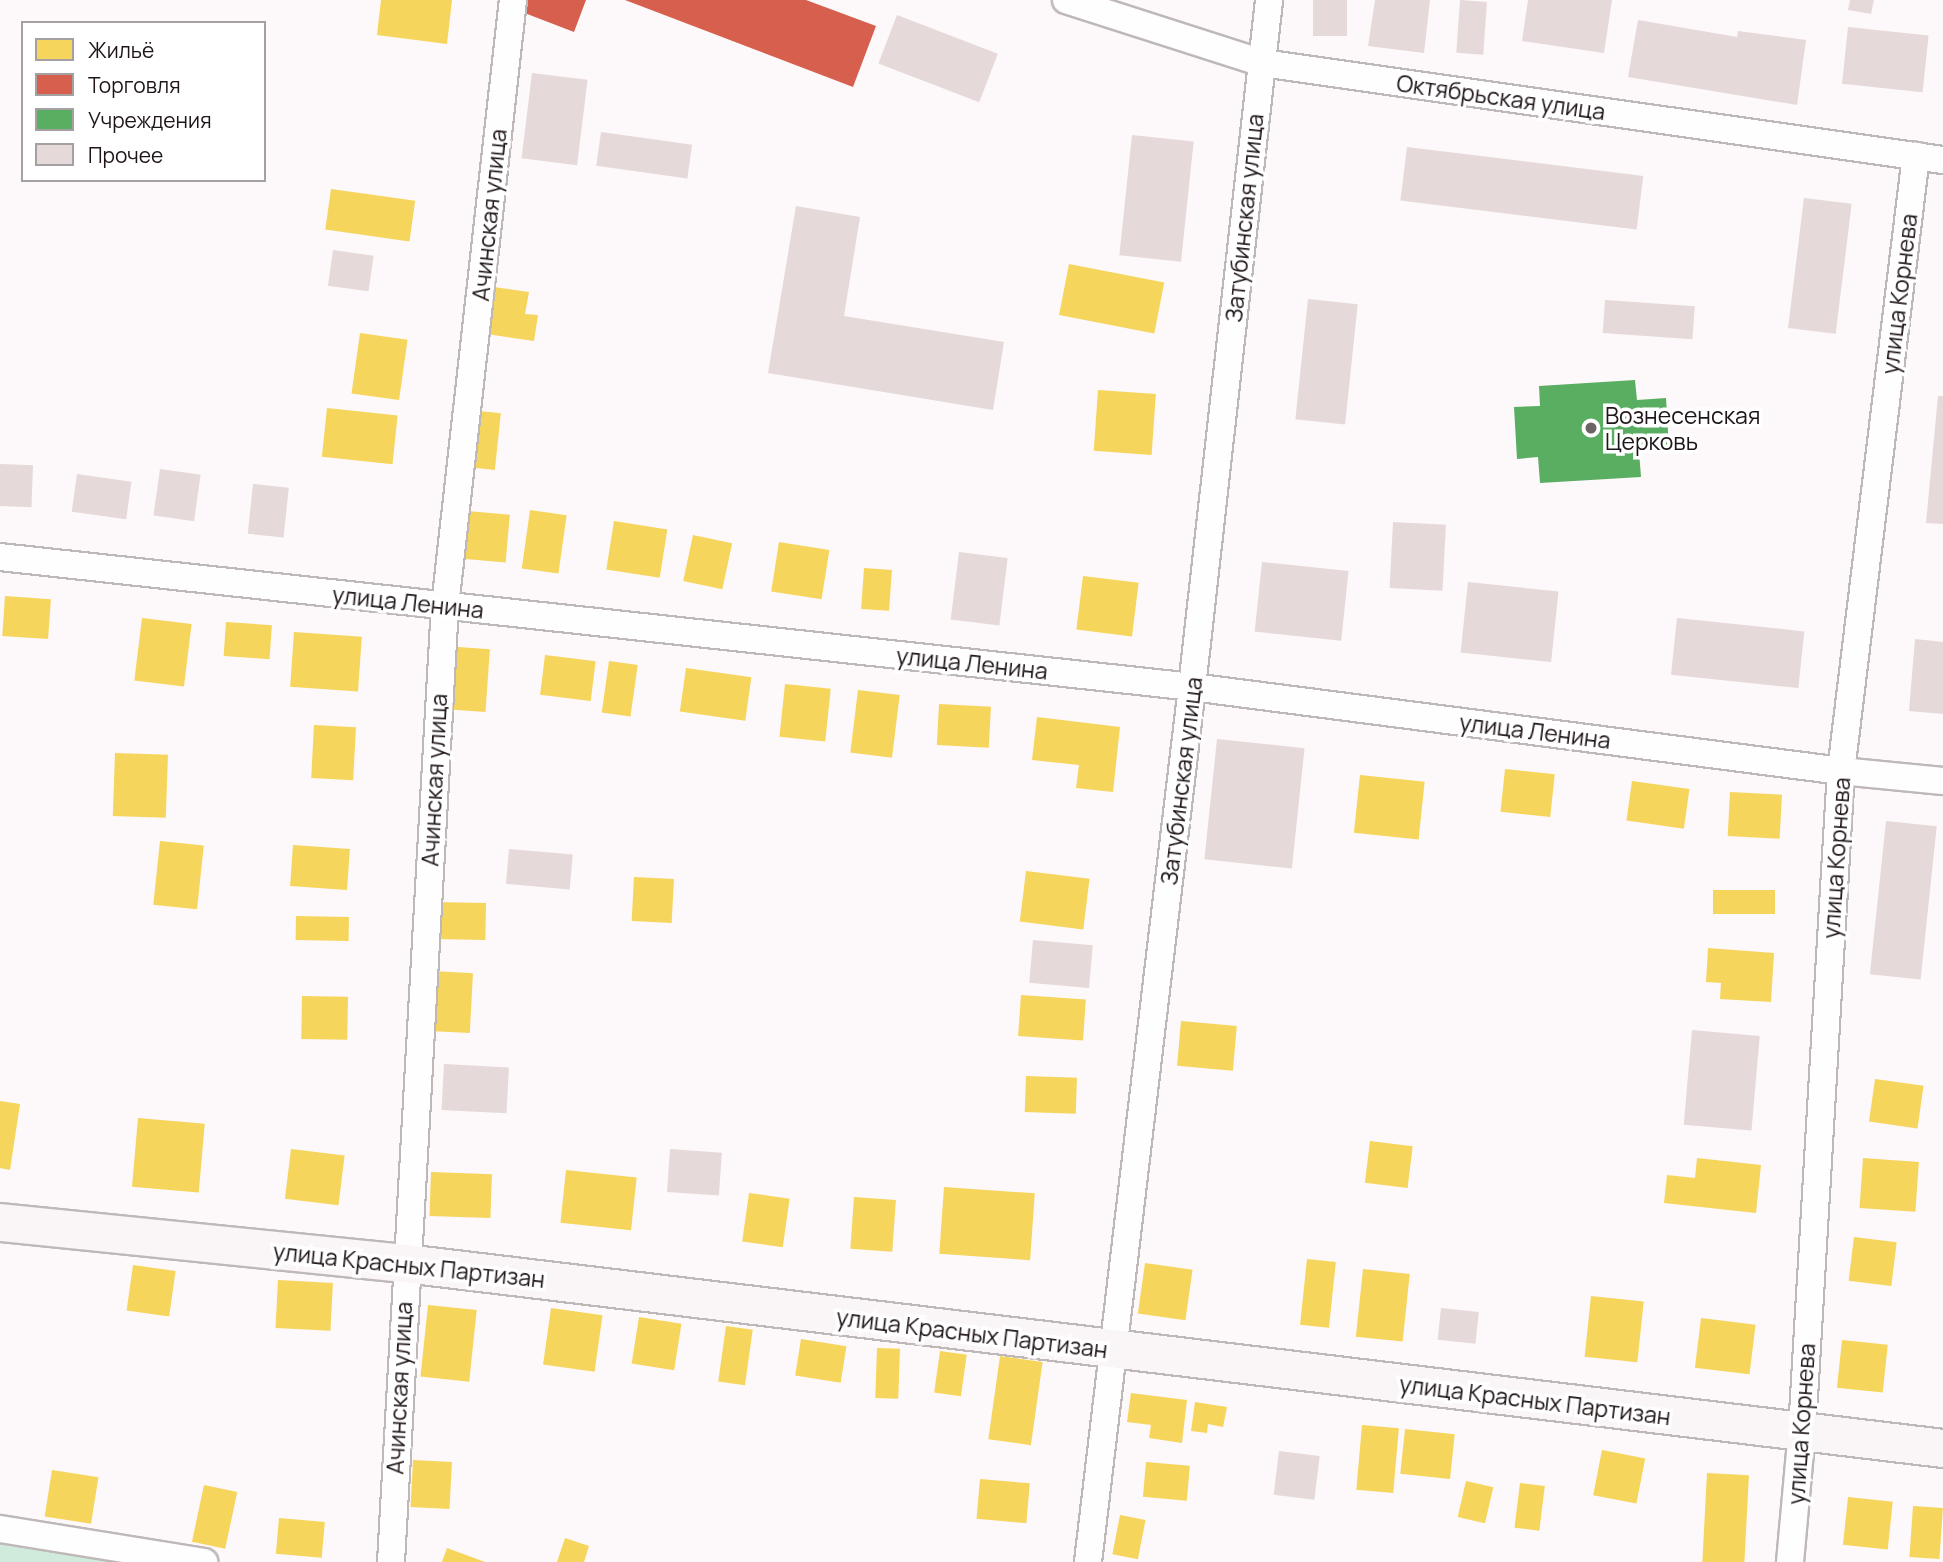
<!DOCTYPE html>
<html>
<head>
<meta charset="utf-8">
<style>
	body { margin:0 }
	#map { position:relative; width:1943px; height:1562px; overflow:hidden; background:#fdf8f9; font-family:Manrope,sans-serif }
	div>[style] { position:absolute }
	.green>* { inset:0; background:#d0eadb }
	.homes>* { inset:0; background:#f6d55c; transform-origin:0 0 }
	.shops>* { inset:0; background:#d6604d }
	.public>* { inset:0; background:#5aae61 }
	.building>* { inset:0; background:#e6d9da; transform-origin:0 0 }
	.roads { filter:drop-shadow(2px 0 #bfb8b9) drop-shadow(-2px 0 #bfb8b9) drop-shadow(0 2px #bfb8b9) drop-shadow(0 -2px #bfb8b9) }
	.street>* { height:26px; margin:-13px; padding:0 13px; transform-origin:13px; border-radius:13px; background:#fffefe }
	.secondary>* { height:37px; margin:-18.5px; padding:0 18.5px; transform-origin:18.5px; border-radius:18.5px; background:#faf5f6 }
	.dots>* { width:19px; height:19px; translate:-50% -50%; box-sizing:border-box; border:4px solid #fff; border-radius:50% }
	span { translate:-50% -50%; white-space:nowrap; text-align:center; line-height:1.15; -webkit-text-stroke:7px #fff; paint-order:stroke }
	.street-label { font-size:23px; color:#1f1516 }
	.poi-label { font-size:23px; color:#1f1516 }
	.left { translate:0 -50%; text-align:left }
	.legend { position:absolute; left:21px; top:21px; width:245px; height:161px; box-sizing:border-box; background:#fff; border:2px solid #a5a1a2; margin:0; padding:9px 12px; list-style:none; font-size:21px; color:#1f1516 }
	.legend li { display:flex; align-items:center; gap:14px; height:35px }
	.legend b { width:35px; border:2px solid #a5a1a2 }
</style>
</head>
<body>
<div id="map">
	<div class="green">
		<i style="clip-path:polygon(0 1537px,112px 1562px,0 1562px)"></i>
	</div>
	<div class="homes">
		<i style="clip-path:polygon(381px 0,452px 0,447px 44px,377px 35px)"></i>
		<i style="left:331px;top:189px;width:85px;height:41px;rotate:8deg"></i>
		<i style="left:1069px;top:264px;width:97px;height:52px;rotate:11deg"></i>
		<i style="clip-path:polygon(487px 286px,529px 292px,525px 314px,538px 315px,534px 341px,480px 333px)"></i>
		<i style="left:360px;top:333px;width:48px;height:61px;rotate:8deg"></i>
		<i style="left:1098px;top:390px;width:58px;height:61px;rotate:4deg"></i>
		<i style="left:327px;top:408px;width:71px;height:49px;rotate:6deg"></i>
		<i style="left:470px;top:410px;width:31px;height:57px;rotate:6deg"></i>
		<i style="left:456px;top:510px;width:54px;height:48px;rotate:5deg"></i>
		<i style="left:530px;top:510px;width:37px;height:59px;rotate:8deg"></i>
		<i style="left:614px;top:521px;width:54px;height:49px;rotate:9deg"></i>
		<i style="left:693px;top:535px;width:40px;height:47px;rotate:12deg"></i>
		<i style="left:779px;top:542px;width:51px;height:50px;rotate:9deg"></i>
		<i style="left:864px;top:568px;width:28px;height:41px;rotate:4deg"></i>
		<i style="left:1083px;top:576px;width:56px;height:54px;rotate:7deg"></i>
		<i style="left:5px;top:596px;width:46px;height:40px;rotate:4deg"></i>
		<i style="left:142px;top:618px;width:50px;height:63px;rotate:7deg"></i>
		<i style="left:226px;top:622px;width:46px;height:34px;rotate:4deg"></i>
		<i style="left:294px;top:632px;width:68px;height:55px;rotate:4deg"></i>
		<i style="left:444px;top:646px;width:46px;height:63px;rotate:4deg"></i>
		<i style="left:545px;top:655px;width:51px;height:40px;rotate:7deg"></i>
		<i style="left:609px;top:661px;width:29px;height:52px;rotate:8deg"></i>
		<i style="left:686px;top:668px;width:66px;height:44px;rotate:8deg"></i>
		<i style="left:785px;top:684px;width:46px;height:53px;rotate:6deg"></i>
		<i style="left:858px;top:690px;width:42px;height:63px;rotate:7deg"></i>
		<i style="left:939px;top:704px;width:52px;height:41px;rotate:3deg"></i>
		<i style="clip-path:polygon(1037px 717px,1120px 727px,1113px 792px,1076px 788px,1079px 765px,1032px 760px)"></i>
		<i style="left:314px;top:725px;width:42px;height:53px;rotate:3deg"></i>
		<i style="left:115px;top:753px;width:53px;height:63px;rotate:2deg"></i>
		<i style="left:1505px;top:769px;width:50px;height:43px;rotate:6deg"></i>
		<i style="left:1360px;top:775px;width:65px;height:58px;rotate:6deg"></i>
		<i style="left:1632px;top:781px;width:58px;height:40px;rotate:8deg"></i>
		<i style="left:1730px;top:792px;width:52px;height:44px;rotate:3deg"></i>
		<i style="left:160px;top:841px;width:44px;height:64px;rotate:6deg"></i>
		<i style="left:293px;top:845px;width:57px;height:41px;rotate:4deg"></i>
		<i style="left:1026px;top:871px;width:64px;height:51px;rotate:7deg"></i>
		<i style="left:634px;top:877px;width:40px;height:44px;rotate:3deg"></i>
		<i style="left:1713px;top:890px;width:62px;height:24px"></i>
		<i style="left:434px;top:902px;width:52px;height:37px;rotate:1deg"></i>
		<i style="left:296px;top:916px;width:53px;height:24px;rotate:1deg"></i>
		<i style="clip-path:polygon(1708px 948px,1774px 953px,1771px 1002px,1720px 999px,1721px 983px,1706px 982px)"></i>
		<i style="left:432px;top:971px;width:41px;height:60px;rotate:3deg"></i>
		<i style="left:1021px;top:995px;width:65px;height:41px;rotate:4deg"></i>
		<i style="left:302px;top:996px;width:46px;height:43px;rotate:1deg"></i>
		<i style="left:1181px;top:1021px;width:56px;height:45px;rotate:5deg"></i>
		<i style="left:1026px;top:1076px;width:51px;height:36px;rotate:2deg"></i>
		<i style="left:1875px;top:1079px;width:49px;height:43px;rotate:8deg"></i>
		<i style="clip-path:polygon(0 1101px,20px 1104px,10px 1170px,0 1168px)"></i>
		<i style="left:138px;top:1118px;width:67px;height:69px;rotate:5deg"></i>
		<i style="left:1370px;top:1141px;width:43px;height:42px;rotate:7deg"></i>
		<i style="left:291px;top:1149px;width:54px;height:50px;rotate:7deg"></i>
		<i style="clip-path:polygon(1697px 1158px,1761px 1165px,1756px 1213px,1664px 1203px,1667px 1175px,1695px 1178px)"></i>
		<i style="left:1863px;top:1158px;width:56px;height:50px;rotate:4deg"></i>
		<i style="left:566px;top:1170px;width:71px;height:53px;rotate:6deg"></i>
		<i style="left:431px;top:1172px;width:61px;height:44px;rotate:2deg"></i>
		<i style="left:944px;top:1187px;width:91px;height:67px;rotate:4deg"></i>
		<i style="left:749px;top:1193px;width:41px;height:49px;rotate:8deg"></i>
		<i style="left:854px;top:1197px;width:42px;height:52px;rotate:4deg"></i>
		<i style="left:1854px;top:1237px;width:43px;height:44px;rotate:7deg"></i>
		<i style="left:1307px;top:1259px;width:29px;height:66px;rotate:6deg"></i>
		<i style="left:1145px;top:1263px;width:48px;height:51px;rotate:8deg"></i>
		<i style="left:133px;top:1265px;width:43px;height:46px;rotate:8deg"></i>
		<i style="left:1363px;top:1269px;width:47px;height:68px;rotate:6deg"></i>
		<i style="left:278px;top:1280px;width:55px;height:48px;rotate:3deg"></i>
		<i style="left:1591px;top:1296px;width:53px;height:61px;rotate:6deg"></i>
		<i style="left:428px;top:1305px;width:49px;height:72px;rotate:6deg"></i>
		<i style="left:551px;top:1308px;width:52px;height:57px;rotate:8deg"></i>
		<i style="left:639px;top:1317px;width:43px;height:47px;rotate:9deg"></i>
		<i style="left:1701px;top:1318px;width:55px;height:50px;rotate:7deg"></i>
		<i style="left:726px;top:1326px;width:27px;height:56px;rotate:8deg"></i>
		<i style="left:801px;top:1339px;width:46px;height:37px;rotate:9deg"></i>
		<i style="left:1842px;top:1340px;width:46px;height:48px;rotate:6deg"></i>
		<i style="left:877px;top:1348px;width:23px;height:50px;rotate:2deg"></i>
		<i style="left:940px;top:1351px;width:27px;height:42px;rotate:8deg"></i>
		<i style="left:1000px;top:1356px;width:43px;height:84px;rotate:8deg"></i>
		<i style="clip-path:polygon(1131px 1393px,1187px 1400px,1182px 1443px,1149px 1438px,1151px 1425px,1127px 1422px)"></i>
		<i style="clip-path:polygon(1195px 1402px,1227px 1407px,1223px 1427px,1208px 1424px,1207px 1433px,1191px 1431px)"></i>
		<i style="left:1362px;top:1425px;width:37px;height:65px;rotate:5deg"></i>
		<i style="left:1405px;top:1429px;width:50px;height:45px;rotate:6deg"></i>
		<i style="left:1602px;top:1450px;width:44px;height:46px;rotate:11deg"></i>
		<i style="left:413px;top:1460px;width:39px;height:47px;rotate:3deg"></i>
		<i style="left:1146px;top:1462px;width:44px;height:35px;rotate:5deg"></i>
		<i style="left:52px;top:1470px;width:47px;height:47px;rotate:9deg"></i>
		<i style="left:1707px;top:1473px;width:42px;height:89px;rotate:3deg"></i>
		<i style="left:980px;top:1479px;width:50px;height:40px;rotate:5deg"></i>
		<i style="left:1466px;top:1481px;width:28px;height:37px;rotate:13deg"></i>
		<i style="left:1520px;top:1483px;width:25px;height:45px;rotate:7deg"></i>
		<i style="left:204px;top:1485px;width:34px;height:58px;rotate:12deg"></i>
		<i style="left:1848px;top:1497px;width:45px;height:48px;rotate:6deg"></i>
		<i style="left:1913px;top:1506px;width:30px;height:51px;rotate:4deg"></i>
		<i style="left:1120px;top:1515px;width:26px;height:40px;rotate:11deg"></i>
		<i style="left:279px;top:1518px;width:46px;height:36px;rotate:5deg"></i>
		<i style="clip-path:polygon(565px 1538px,589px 1546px,584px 1562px,557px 1562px)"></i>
		<i style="clip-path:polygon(447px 1548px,485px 1562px,442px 1562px)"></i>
	</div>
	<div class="shops">
		<i style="clip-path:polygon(527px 0,586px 0,574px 32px,522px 12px)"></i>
		<i style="clip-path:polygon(625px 0,806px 0,876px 26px,853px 87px)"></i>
	</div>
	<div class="public">
		<i style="clip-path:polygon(1635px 380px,1637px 400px,1666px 398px,1669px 449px,1639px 451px,1641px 477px,1540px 483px,1538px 457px,1517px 459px,1514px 407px,1540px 406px,1539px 386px)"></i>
	</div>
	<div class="building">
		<i style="left:1313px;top:0;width:34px;height:36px"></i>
		<i style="clip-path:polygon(1375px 0,1430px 0,1424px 53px,1368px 46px)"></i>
		<i style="left:1460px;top:0;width:27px;height:53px;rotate:4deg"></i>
		<i style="clip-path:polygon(1528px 0,1612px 0,1604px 53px,1522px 41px)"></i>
		<i style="clip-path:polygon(1850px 0,1874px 0,1871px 14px,1848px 10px)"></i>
		<i style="left:897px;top:15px;width:108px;height:52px;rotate:21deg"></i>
		<i style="clip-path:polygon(1638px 20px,1737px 37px,1738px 31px,1806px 40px,1797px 105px,1628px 77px)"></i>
		<i style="left:1848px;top:27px;width:81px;height:57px;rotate:6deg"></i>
		<i style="left:532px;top:73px;width:56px;height:86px;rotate:7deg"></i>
		<i style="left:601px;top:132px;width:92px;height:34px;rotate:8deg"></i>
		<i style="left:1132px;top:135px;width:62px;height:121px;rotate:6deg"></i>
		<i style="left:1407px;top:147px;width:238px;height:54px;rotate:7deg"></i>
		<i style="left:1804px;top:198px;width:48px;height:131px;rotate:7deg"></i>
		<i style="clip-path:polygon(796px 206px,860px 217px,844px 316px,1004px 342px,993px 410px,768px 373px)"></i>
		<i style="left:333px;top:250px;width:41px;height:36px;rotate:8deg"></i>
		<i style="left:1308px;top:299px;width:50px;height:121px;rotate:6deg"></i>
		<i style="left:1605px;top:300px;width:90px;height:33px;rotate:4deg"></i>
		<i style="clip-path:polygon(1938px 396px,1943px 396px,1943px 524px,1926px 523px)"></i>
		<i style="left:0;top:464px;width:33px;height:42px;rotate:2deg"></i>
		<i style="left:160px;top:469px;width:41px;height:47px;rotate:8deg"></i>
		<i style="left:77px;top:474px;width:55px;height:38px;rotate:8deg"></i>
		<i style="left:253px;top:484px;width:36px;height:50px;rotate:6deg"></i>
		<i style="left:1393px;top:522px;width:53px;height:66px;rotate:3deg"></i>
		<i style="left:959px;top:552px;width:49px;height:68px;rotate:7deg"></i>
		<i style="left:1262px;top:562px;width:87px;height:70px;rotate:6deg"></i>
		<i style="left:1468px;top:582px;width:91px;height:71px;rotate:6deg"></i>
		<i style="left:1677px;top:618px;width:128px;height:57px;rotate:6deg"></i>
		<i style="clip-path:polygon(1915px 639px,1943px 642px,1943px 714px,1909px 711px)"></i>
		<i style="left:1217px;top:739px;width:88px;height:121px;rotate:6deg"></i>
		<i style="left:1886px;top:821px;width:51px;height:154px;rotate:6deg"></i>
		<i style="left:509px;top:849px;width:64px;height:35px;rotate:5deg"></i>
		<i style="left:1033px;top:940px;width:60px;height:43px;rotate:5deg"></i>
		<i style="left:1692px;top:1030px;width:68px;height:95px;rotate:5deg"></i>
		<i style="left:444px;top:1064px;width:65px;height:46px;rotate:3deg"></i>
		<i style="left:670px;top:1149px;width:52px;height:43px;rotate:4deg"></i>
		<i style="left:1441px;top:1308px;width:38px;height:32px;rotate:6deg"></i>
		<i style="left:1279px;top:1451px;width:41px;height:44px;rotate:7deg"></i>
	</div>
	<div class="roads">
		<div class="street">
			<i style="left:1066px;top:0;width:206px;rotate:17.8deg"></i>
			<i style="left:1262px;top:63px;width:688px;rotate:8.11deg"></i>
			<i style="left:0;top:557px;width:1199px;rotate:6.22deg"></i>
			<i style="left:1192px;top:687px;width:654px;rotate:7.37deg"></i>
			<i style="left:1841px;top:771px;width:102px;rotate:5.6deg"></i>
			<i style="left:0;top:1529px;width:207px;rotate:9.2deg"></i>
			<i style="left:391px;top:1562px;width:958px;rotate:-86.77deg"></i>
			<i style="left:445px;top:606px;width:610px;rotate:-83.6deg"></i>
			<i style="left:1088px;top:1562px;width:881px;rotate:-83.22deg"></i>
			<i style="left:1192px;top:687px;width:691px;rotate:-83.6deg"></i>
			<i style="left:1790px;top:1562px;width:132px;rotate:-84.8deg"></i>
			<i style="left:1802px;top:1431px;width:661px;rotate:-86.62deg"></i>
			<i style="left:1841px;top:771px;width:620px;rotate:-83.05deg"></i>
		</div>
		<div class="secondary">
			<i style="left:0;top:1222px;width:407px;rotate:5.8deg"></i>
			<i style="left:405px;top:1263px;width:1549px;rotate:6.86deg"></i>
		</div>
	</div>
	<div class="dots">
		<i style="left:1591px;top:428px;background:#6d6465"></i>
	</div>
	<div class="street-label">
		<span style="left:1501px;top:97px;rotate:8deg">Октябрьская улица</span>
		<span style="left:489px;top:215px;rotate:-84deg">Ачинская улица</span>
		<span style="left:1244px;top:218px;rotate:-84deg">Затубинская улица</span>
		<span style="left:1899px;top:294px;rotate:-83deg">улица Корнева</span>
		<span style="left:408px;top:602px;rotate:6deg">улица Ленина</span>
		<span style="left:972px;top:663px;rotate:6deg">улица Ленина</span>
		<span style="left:1535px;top:731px;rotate:7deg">улица Ленина</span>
		<span style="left:434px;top:780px;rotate:-87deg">Ачинская улица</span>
		<span style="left:1181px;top:781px;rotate:-83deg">Затубинская улица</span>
		<span style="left:1836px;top:858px;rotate:-86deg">улица Корнева</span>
		<span style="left:409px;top:1265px;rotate:6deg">улица Красных Партизан</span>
		<span style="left:972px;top:1333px;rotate:7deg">улица Красных Партизан</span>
		<span style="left:399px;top:1388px;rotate:-87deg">Ачинская улица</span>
		<span style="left:1535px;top:1400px;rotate:7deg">улица Красных Партизан</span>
		<span style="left:1801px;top:1424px;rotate:-86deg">улица Корнева</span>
	</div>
	<div class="poi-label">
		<span class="left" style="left:1605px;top:428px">Вознесенская<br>Церковь</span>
	</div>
	<ul class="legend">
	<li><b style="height:19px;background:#f6d55c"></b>Жильё</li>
	<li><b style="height:19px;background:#d6604d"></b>Торговля</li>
	<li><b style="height:19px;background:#5aae61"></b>Учреждения</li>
	<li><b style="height:19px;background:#e6d9da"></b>Прочее</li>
	</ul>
</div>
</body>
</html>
